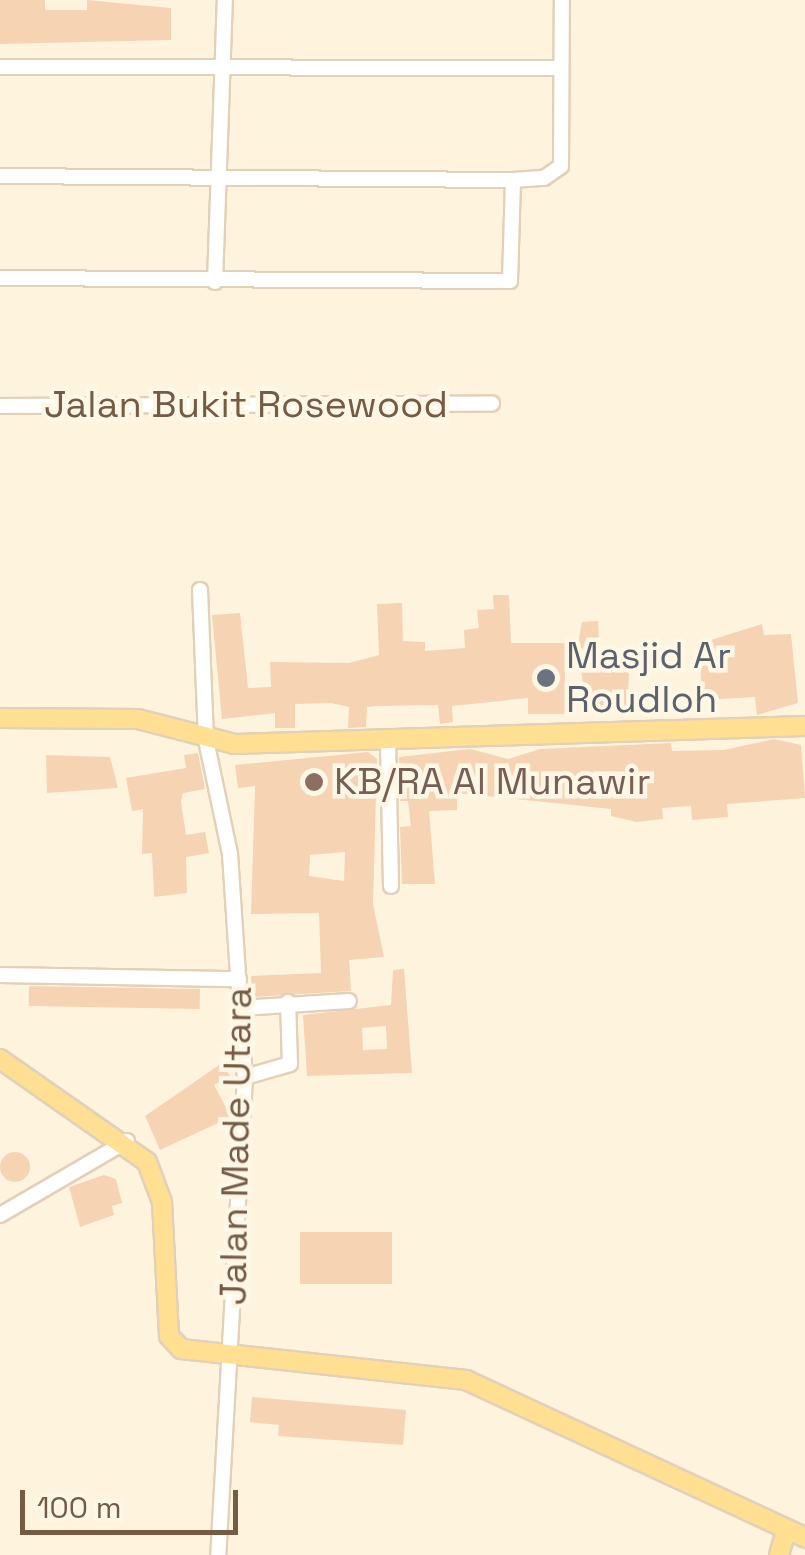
<!DOCTYPE html>
<html>
<head>
<meta charset="utf-8">
<style>
	body { margin:0 }
	#map { position:relative; width:805px; height:1555px; overflow:hidden; background:#fef4de; font-family:"Space Grotesk",sans-serif }
	div>[style] { position:absolute }
	.building>* { inset:0; background:#f5d3b3; transform-origin:0 0 }
	.round { border-radius:50% }
	.roads { filter:drop-shadow(2px 0 #e2d0b9) drop-shadow(-2px 0 #e2d0b9) drop-shadow(0 2px #e2d0b9) drop-shadow(0 -2px #e2d0b9) }
	.minor>* { height:14px; margin:-7px; padding:0 7px; transform-origin:7px; border-radius:7px; background:#fff }
	.major>* { height:18px; margin:-9px; padding:0 9px; transform-origin:9px; border-radius:9px; background:#ffe093 }
	.dots>* { width:28px; height:28px; translate:-50% -50%; box-sizing:border-box; border:5px solid #fff7e5; border-radius:50% }
	span { translate:-50% -50%; white-space:nowrap; text-align:center; line-height:1.15; -webkit-text-stroke:9px #fff7e5; paint-order:stroke }
	.street-label { font-size:38px; color:#755a44 }
	.worship-label { font-size:38px; color:#5b616d }
	.left { translate:0 -50%; text-align:left }
	.education-label { font-size:38px; color:#785e54 }
	.scale { position:absolute; left:20px; top:1490px; width:218px; height:45px; box-sizing:border-box; border:5px solid #755a44; border-top:0; padding-left:12px; font-size:30px; line-height:35px; white-space:nowrap; color:#755a44; -webkit-text-stroke:8px #fff7e5; paint-order:stroke }
</style>
</head>
<body>
<div id="map">
	<div class="building">
		<i style="clip-path:polygon(0 0,45px 0,45px 10px,87px 10px,87px 0,171px 8px,171px 40px,0 44px)"></i>
		<i style="clip-path:polygon(493px 595px,509px 595px,511px 643px,565px 643px,565px 714px,528px 714px,528px 698px,452px 706px,453px 722px,440px 724px,438px 705px,378px 706px,367px 707px,366px 727px,348px 728px,349px 707px,331px 703px,295px 704px,295px 728px,275px 728px,275px 713px,222px 719px,212px 615px,240px 613px,248px 688px,271px 687px,270px 662px,349px 663px,379px 655px,377px 604px,402px 603px,403px 641px,425px 642px,425px 651px,465px 648px,464px 630px,479px 628px,477px 610px,494px 609px)"></i>
		<i style="clip-path:polygon(598px 621px,600px 667px,623px 665px,629px 674px,627px 709px,586px 710px,578px 643px,582px 622px)"></i>
		<i style="clip-path:polygon(762px 624px,764px 635px,791px 634px,798px 703px,757px 715px,755px 697px,703px 700px,698px 644px)"></i>
		<i style="clip-path:polygon(774px 739px,801px 745px,805px 798px,727px 804px,728px 817px,692px 820px,691px 806px,662px 808px,663px 819px,636px 822px,611px 816px,611px 809px,457px 793px,457px 810px,429px 811px,435px 884px,402px 884px,400px 827px,411px 826px,408px 801px,400px 801px,399px 757px,470px 749px,508px 759px,540px 749px,671px 743px,672px 751px,724px 750px)"></i>
		<i style="clip-path:polygon(evenodd,368px 752px,377px 759px,373px 904px,384px 957px,349px 960px,351px 991px,252px 997px,251px 976px,321px 973px,319px 913px,251px 914px,255px 786px,238px 788px,235px 765px,368px 752px,345px 852px,344px 881px,309px 876px,310px 855px,345px 852px)"></i>
		<i style="clip-path:polygon(198px 753px,205px 789px,183px 793px,181px 802px,186px 835px,205px 832px,209px 853px,186px 857px,187px 893px,154px 897px,152px 853px,142px 854px,143px 809px,132px 811px,126px 778px,186px 768px,184px 755px)"></i>
		<i style="clip-path:polygon(46px 755px,110px 757px,118px 788px,47px 793px)"></i>
		<i style="clip-path:polygon(evenodd,404px 969px,412px 1073px,307px 1076px,303px 1015px,391px 1005px,393px 970px,404px 969px,386px 1026px,387px 1049px,363px 1050px,362px 1028px,386px 1026px)"></i>
		<i style="left:29px;top:986px;width:171px;height:20px;rotate:1deg"></i>
		<i style="clip-path:polygon(222px 1063px,230px 1076px,214px 1085px,231px 1117px,160px 1150px,145px 1116px)"></i>
		<i class="round" style="left:0;top:1152px;width:30px;height:30px"></i>
		<i style="clip-path:polygon(104px 1175px,116px 1179px,122px 1203px,112px 1206px,114px 1215px,80px 1227px,69px 1187px)"></i>
		<i style="left:392px;top:1232px;width:52px;height:92px;rotate:90deg"></i>
		<i style="clip-path:polygon(252px 1397px,406px 1410px,403px 1445px,278px 1436px,279px 1425px,250px 1422px)"></i>
	</div>
	<div class="roads">
		<div class="minor">
			<i style="left:0;top:67px;width:561px;rotate:0.1deg"></i>
			<i style="left:0;top:176px;width:513px;rotate:0.45deg"></i>
			<i style="left:0;top:278px;width:510px;rotate:0.34deg"></i>
			<i style="left:510px;top:281px;width:101px;rotate:-88.3deg"></i>
			<i style="left:513px;top:180px;width:31px;rotate:-4deg"></i>
			<i style="left:544px;top:178px;width:21px;rotate:-35deg"></i>
			<i style="left:561px;top:166px;width:166px;rotate:-89.7deg"></i>
			<i style="left:215px;top:282px;width:282px;rotate:-88deg"></i>
			<i style="left:0;top:406px;width:492px;rotate:-0.3deg"></i>
			<i style="left:200px;top:590px;width:150px;rotate:87.7deg"></i>
			<i style="left:206px;top:740px;width:116px;rotate:78.1deg"></i>
			<i style="left:230px;top:854px;width:224px;rotate:86.2deg"></i>
			<i style="left:245px;top:1077px;width:479px;rotate:93.2deg"></i>
			<i style="left:388px;top:742px;width:144px;rotate:88.8deg"></i>
			<i style="left:0;top:975px;width:239px;rotate:1deg"></i>
			<i style="left:241px;top:1008px;width:108px;rotate:-3.7deg"></i>
			<i style="left:245px;top:1077px;width:47px;rotate:-16.1deg"></i>
			<i style="left:290px;top:1064px;width:62px;rotate:-91.8deg"></i>
			<i style="left:0;top:1215px;width:147px;rotate:-30.2deg"></i>
		</div>
		<div class="major">
			<i style="left:0;top:718px;width:138px;rotate:0.4deg"></i>
			<i style="left:138px;top:719px;width:100px;rotate:14.5deg"></i>
			<i style="left:235px;top:744px;width:570px;rotate:-1.81deg"></i>
			<i style="left:0;top:1059px;width:179px;rotate:35deg"></i>
			<i style="left:147px;top:1162px;width:43px;rotate:69.4deg"></i>
			<i style="left:162px;top:1202px;width:134px;rotate:87deg"></i>
			<i style="left:169px;top:1336px;width:18px;rotate:47deg"></i>
			<i style="left:181px;top:1349px;width:287px;rotate:6.2deg"></i>
			<i style="left:466px;top:1380px;width:374px;rotate:24.9deg"></i>
			<i style="left:779px;top:1555px;width:26px;rotate:-74deg"></i>
		</div>
	</div>
	<div class="dots">
		<i style="left:546px;top:678px;background:#6b7280"></i>
		<i style="left:314px;top:782px;background:#8d6e63"></i>
	</div>
	<div class="street-label">
		<span style="left:246px;top:405px">Jalan Bukit Rosewood</span>
		<span style="left:236px;top:1146px;rotate:-89deg">Jalan Made Utara</span>
	</div>
	<div class="worship-label">
		<span class="left" style="left:566px;top:678px">Masjid Ar<br>Roudloh</span>
	</div>
	<div class="education-label">
		<span class="left" style="left:334px;top:782px">KB/RA Al Munawir</span>
	</div>
	<div class="scale">100 m</div>
</div>
</body>
</html>
